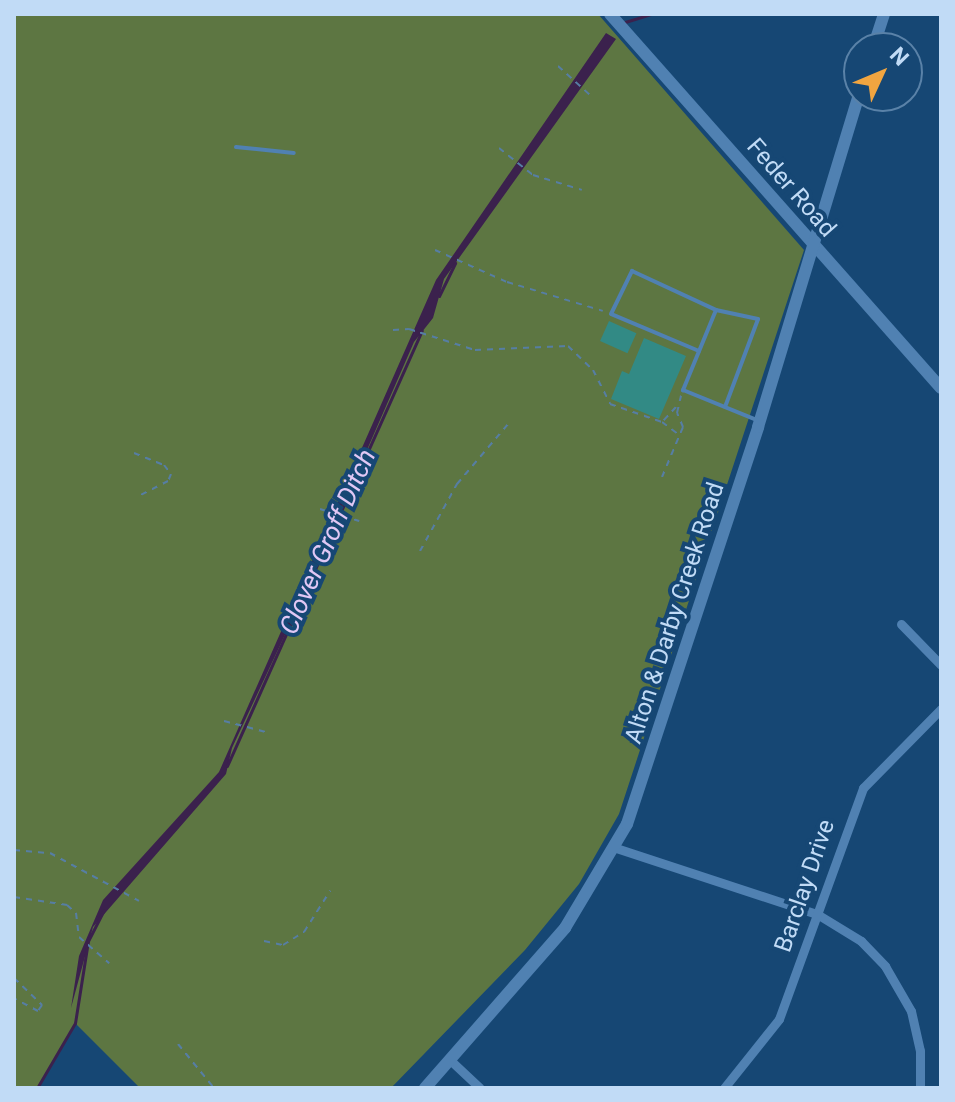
<!DOCTYPE html>
<html>
<head>
<meta charset="utf-8">
<style>
	body { margin:0 }
	#map { position:relative; width:955px; height:1102px; overflow:hidden; background:#164774; font-family:Roboto,sans-serif }
	div>[style] { position:absolute }
	.green>* { inset:0; background:#5d7642 }
	.water>* { inset:0; background:#3b214d }
	.stream>* { height:3px; margin:-1.5px; padding:0 1.5px; transform-origin:1.5px; border-radius:1.5px; background:#3b214d }
	.building>* { inset:0; background:#328a85; transform-origin:0 0 }
	.path>* { height:2px; margin-top:-1px; transform-origin:0; background:repeating-linear-gradient(90deg,#567ea4 0 6px,transparent 0 12px) }
	.lane>* { height:4px; margin:-2px; padding:0 2px; transform-origin:2px; border-radius:2px; background:#5081b2 }
	.street>* { height:9px; margin:-4.5px; padding:0 4.5px; transform-origin:4.5px; border-radius:4.5px; background:#5081b2 }
	.secondary>* { height:12px; margin:-6px; padding:0 6px; transform-origin:6px; border-radius:6px; background:#5081b2 }
	span { translate:-50% -50%; white-space:nowrap; text-align:center; line-height:1.15; -webkit-text-stroke:8px #164774; paint-order:stroke }
	.street-label { font-size:24px; color:#c1dbf6 }
	.water-label { font-size:26px; color:#e1c8f5; font-style:italic }
	.frame { position:absolute; inset:0; border:16px solid #c1dbf6; pointer-events:none }
	.north { position:absolute; left:843px; top:32px; width:80px; height:80px; box-sizing:border-box; background:#164774; border:2px solid #5a82a8; border-radius:50%; rotate:46deg; font-size:22px; font-weight:700; line-height:32px; text-align:center; color:#c1dbf6 }
	.north::after { content:''; display:block; margin:auto; width:28px; height:36px; background:#f1a540; clip-path:polygon(50% 0,100% 100%,50% 72%,0 100%) }
</style>
</head>
<body>
<div id="map">
	<div class="green">
		<i style="clip-path:polygon(14px 14px,598px 14px,804px 250px,619px 814px,579px 884px,525px 950px,391px 1088px,140px 1088px,75px 1023px,37px 1088px,14px 1088px)"></i>
	</div>
	<div class="water">
		<i style="clip-path:polygon(606px 33px,616px 39px,444px 279px,433px 318px,414px 342px,305px 592px,232px 748px,226px 774px,93px 927px,71px 1008px,79px 956px,103px 900px,219px 772px,436px 280px)"></i>
	</div>
	<div class="stream">
		<i style="left:625px;top:22px;width:27px;rotate:-17deg"></i>
		<i style="left:439px;top:296px;width:37px;rotate:-64deg"></i>
		<i style="left:227px;top:766px;width:477px;rotate:-65.9deg"></i>
		<i style="left:37px;top:1088px;width:75px;rotate:-59.7deg"></i>
		<i style="left:75px;top:1023px;width:83px;rotate:-81deg"></i>
		<i style="left:88px;top:941px;width:34px;rotate:-63deg"></i>
	</div>
	<div class="building">
		<i style="left:609px;top:321px;width:30px;height:22px;rotate:24deg"></i>
		<i style="clip-path:polygon(644px 338px,686px 356px,659px 419px,611px 399px,622px 371px,629px 374px)"></i>
	</div>
	<div class="path">
		<i style="left:558px;top:66px;width:43px;rotate:42.2deg"></i>
		<i style="left:499px;top:148px;width:43px;rotate:38.5deg"></i>
		<i style="left:533px;top:175px;width:51px;rotate:17deg"></i>
		<i style="left:435px;top:250px;width:79px;rotate:24deg"></i>
		<i style="left:507px;top:282px;width:100px;rotate:16.8deg"></i>
		<i style="left:393px;top:330px;width:16px;rotate:-4deg"></i>
		<i style="left:409px;top:329px;width:69px;rotate:17.7deg"></i>
		<i style="left:475px;top:350px;width:93px;rotate:-2.5deg"></i>
		<i style="left:568px;top:346px;width:35px;rotate:44deg"></i>
		<i style="left:593px;top:370px;width:38px;rotate:63deg"></i>
		<i style="left:610px;top:404px;width:55px;rotate:19.1deg"></i>
		<i style="left:676px;top:407px;width:21px;rotate:133deg"></i>
		<i style="left:662px;top:422px;width:20px;rotate:37deg"></i>
		<i style="left:134px;top:453px;width:32px;rotate:22deg"></i>
		<i style="left:164px;top:465px;width:11px;rotate:52deg"></i>
		<i style="left:171px;top:474px;width:8px;rotate:113deg"></i>
		<i style="left:168px;top:481px;width:31px;rotate:153deg"></i>
		<i style="left:662px;top:477px;width:54px;rotate:-67.2deg"></i>
		<i style="left:683px;top:427px;width:15px;rotate:-113deg"></i>
		<i style="left:677px;top:413px;width:18px;rotate:-77deg"></i>
		<i style="left:320px;top:509px;width:41px;rotate:17.1deg"></i>
		<i style="left:420px;top:551px;width:77px;rotate:-61.1deg"></i>
		<i style="left:457px;top:484px;width:79px;rotate:-49.6deg"></i>
		<i style="left:224px;top:721px;width:43px;rotate:14.7deg"></i>
		<i style="left:14px;top:850px;width:36px;rotate:5deg"></i>
		<i style="left:50px;top:853px;width:101px;rotate:28.3deg"></i>
		<i style="left:14px;top:897px;width:54px;rotate:8.6deg"></i>
		<i style="left:67px;top:905px;width:12px;rotate:42deg"></i>
		<i style="left:76px;top:913px;width:24px;rotate:83deg"></i>
		<i style="left:79px;top:937px;width:40px;rotate:41deg"></i>
		<i style="left:264px;top:941px;width:19px;rotate:12deg"></i>
		<i style="left:283px;top:945px;width:25px;rotate:-32deg"></i>
		<i style="left:304px;top:932px;width:49px;rotate:-57.6deg"></i>
		<i style="left:14px;top:978px;width:39px;rotate:44deg"></i>
		<i style="left:42px;top:1005px;width:7px;rotate:124deg"></i>
		<i style="left:38px;top:1011px;width:27px;rotate:-152deg"></i>
		<i style="left:178px;top:1044px;width:57px;rotate:50.7deg"></i>
	</div>
	<div class="lane">
		<i style="left:236px;top:147px;width:58px;rotate:5.9deg"></i>
		<i style="left:699px;top:351px;width:95px;rotate:-157.2deg"></i>
		<i style="left:611px;top:314px;width:48px;rotate:-64deg"></i>
		<i style="left:632px;top:271px;width:93px;rotate:24.9deg"></i>
		<i style="left:725px;top:407px;width:94px;rotate:-69.4deg"></i>
		<i style="left:758px;top:319px;width:43px;rotate:-167.9deg"></i>
		<i style="left:716px;top:310px;width:87px;rotate:112.4deg"></i>
		<i style="left:683px;top:390px;width:80px;rotate:22.1deg"></i>
	</div>
	<div class="street">
		<i style="left:901px;top:624px;width:57px;rotate:45.7deg"></i>
		<i style="left:616px;top:848px;width:212px;rotate:18.2deg"></i>
		<i style="left:817px;top:914px;width:52px;rotate:31.5deg"></i>
		<i style="left:861px;top:941px;width:35px;rotate:46deg"></i>
		<i style="left:885px;top:966px;width:52px;rotate:60deg"></i>
		<i style="left:911px;top:1011px;width:41px;rotate:77.3deg"></i>
		<i style="left:920px;top:1051px;width:37px;rotate:90deg"></i>
		<i style="left:449px;top:1059px;width:42px;rotate:43.1deg"></i>
		<i style="left:724px;top:1088px;width:88px;rotate:-51.4deg"></i>
		<i style="left:779px;top:1019px;width:246px;rotate:-70deg"></i>
		<i style="left:863px;top:788px;width:111px;rotate:-45.4deg"></i>
	</div>
	<div class="secondary">
		<i style="left:610px;top:14px;width:499px;rotate:48.5deg"></i>
		<i style="left:873px;top:48px;width:36px;rotate:-72deg"></i>
		<i style="left:425px;top:1088px;width:213px;rotate:-48.8deg"></i>
		<i style="left:565px;top:928px;width:121px;rotate:-59.2deg"></i>
		<i style="left:627px;top:824px;width:418px;rotate:-71.7deg"></i>
		<i style="left:758px;top:427px;width:347px;rotate:-73.1deg"></i>
	</div>
	<div class="street-label">
		<span style="left:791px;top:188px;rotate:49deg">Feder Road</span>
		<span style="left:675px;top:613px;rotate:-72deg">Alton &amp; Darby Creek Road</span>
		<span style="left:805px;top:886px;rotate:-71deg">Barclay Drive</span>
	</div>
	<div class="water-label">
		<span style="left:328px;top:542px;rotate:-66deg">Clover Groff Ditch</span>
	</div>
	<div class="frame"></div>
	<div class="north">N</div>
</div>
</body>
</html>
